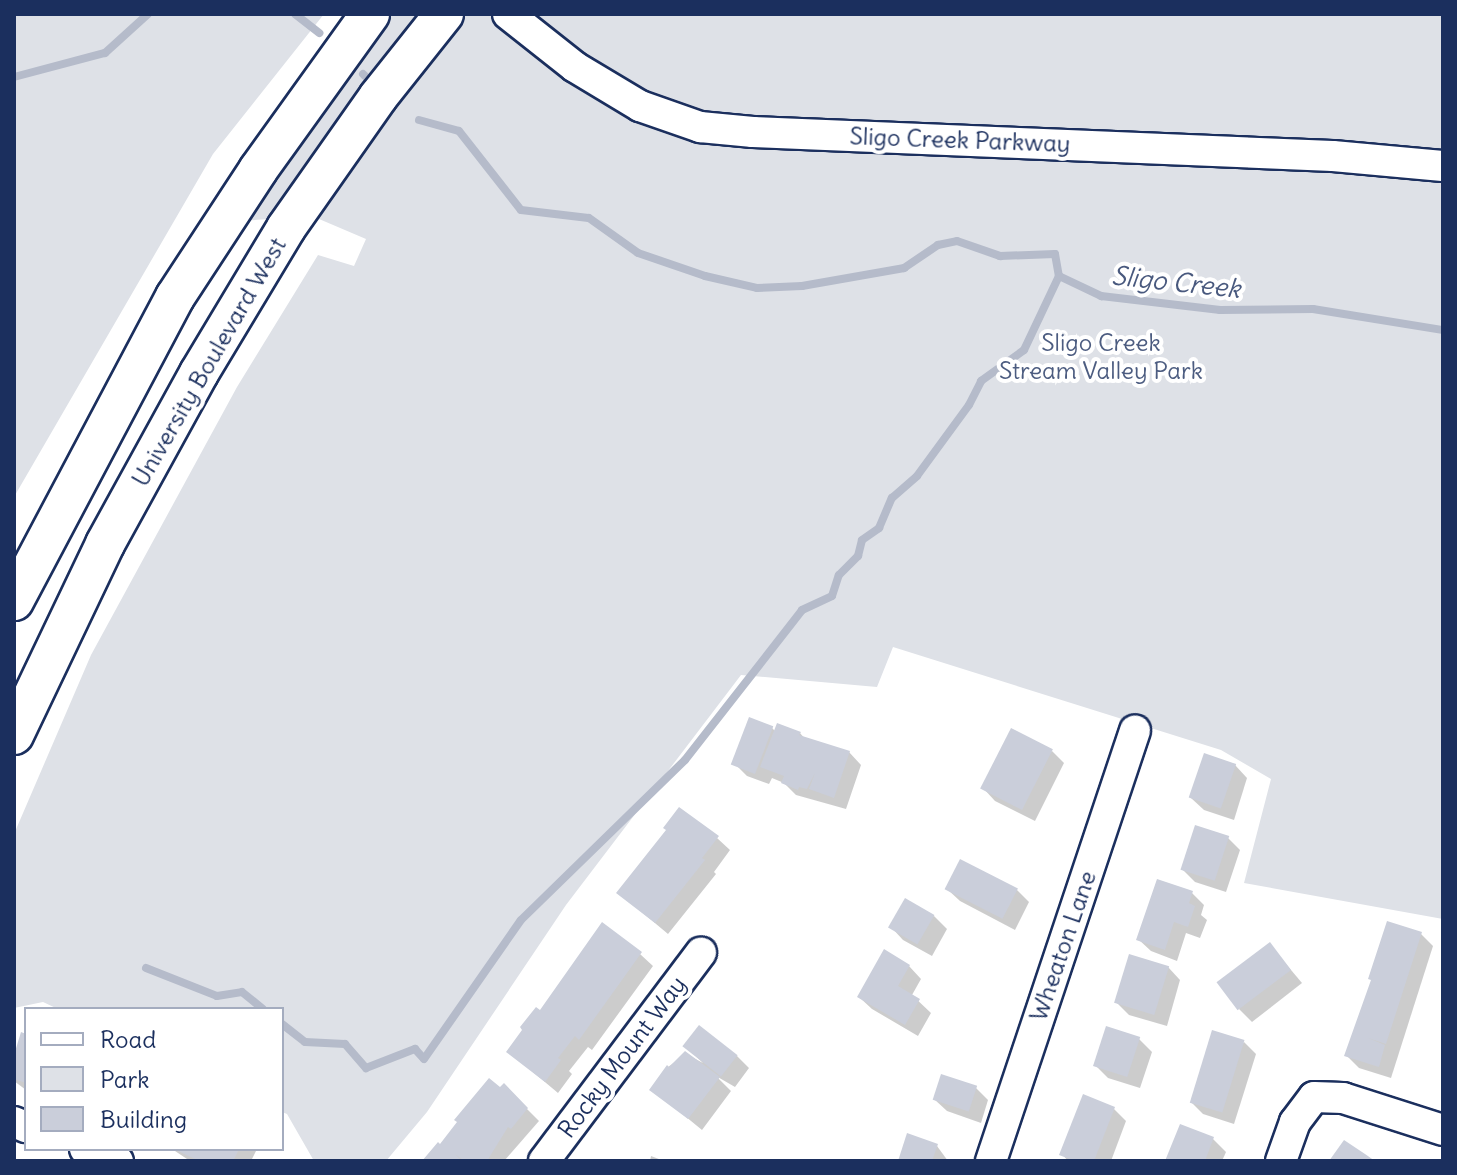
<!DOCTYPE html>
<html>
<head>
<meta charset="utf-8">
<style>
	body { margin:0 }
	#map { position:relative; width:1457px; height:1175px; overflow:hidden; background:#fff; font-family:Delius,sans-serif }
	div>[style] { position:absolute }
	.green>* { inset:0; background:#dee1e7 }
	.shadow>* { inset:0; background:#0003 }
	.stream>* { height:8px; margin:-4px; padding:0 4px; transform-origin:4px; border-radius:4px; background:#b5bbca }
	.building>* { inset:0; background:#caceda; transform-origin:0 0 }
	.roads { filter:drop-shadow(2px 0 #1b2f5e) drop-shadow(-2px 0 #1b2f5e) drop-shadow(0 2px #1b2f5e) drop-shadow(0 -2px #1b2f5e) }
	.minor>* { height:30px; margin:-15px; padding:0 15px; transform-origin:15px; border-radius:15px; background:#fff }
	.major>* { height:38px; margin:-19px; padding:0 19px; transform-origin:19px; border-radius:19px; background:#fff }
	span { translate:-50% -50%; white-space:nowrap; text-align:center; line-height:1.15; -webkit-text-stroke:8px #fff; paint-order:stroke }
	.street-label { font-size:24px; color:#1b2f5e }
	.park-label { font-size:24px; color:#4c5c80 }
	.water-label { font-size:26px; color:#49597e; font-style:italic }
	.frame { position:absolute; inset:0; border:16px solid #1b2f5e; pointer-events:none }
	.legend { position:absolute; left:24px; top:1007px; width:260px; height:144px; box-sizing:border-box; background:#fff; border:2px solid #a4acbf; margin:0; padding:10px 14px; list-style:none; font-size:24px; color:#1b2f5e }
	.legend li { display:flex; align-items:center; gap:16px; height:40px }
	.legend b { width:40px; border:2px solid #a4acbf }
</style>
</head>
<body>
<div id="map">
	<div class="green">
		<i style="clip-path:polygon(14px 14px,324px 14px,213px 154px,14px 497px)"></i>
		<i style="clip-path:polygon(393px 14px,1443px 14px,1443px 919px,1244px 883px,1271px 779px,1221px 750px,893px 647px,877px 687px,741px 675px,566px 905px,427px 1112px,386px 1161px,314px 1161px,287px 1114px,282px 1112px,282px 1009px,58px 1009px,43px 1002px,14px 1008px,14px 834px,91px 655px,237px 387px,318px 255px,354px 266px,366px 239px,312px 216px,197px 224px,266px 138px)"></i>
	</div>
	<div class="shadow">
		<i style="clip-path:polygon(772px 728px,776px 732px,800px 733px,806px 740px,849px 752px,861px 765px,846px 809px,796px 795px,784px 783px,772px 778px,769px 784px,747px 776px,735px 764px)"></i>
		<i style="clip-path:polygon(1052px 751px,1064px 763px,1035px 821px,995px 801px,983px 788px)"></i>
		<i style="clip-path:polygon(1235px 765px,1247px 778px,1234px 820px,1204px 810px,1191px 798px)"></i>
		<i style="clip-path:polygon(717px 838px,730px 850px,714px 872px,716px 874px,668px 934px,619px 893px)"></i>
		<i style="clip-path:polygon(1228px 838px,1240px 850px,1226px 892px,1195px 882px,1183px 870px)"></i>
		<i style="clip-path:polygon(947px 889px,1017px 890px,1029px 902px,1015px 930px,960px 901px)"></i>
		<i style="clip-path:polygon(1192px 893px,1204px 905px,1201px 915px,1207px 920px,1200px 938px,1186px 933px,1177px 961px,1151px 951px,1138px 939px)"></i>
		<i style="clip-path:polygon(934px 916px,947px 929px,932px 956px,903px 940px,891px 927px)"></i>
		<i style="clip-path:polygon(1421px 934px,1433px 946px,1391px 1078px,1359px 1068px,1346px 1055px)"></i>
		<i style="clip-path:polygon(1270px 945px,1302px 983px,1252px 1022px,1239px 1009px)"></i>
		<i style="clip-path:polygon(640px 954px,653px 966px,592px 1050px,588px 1047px,569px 1071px,572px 1074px,558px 1093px,509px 1052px,540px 1013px)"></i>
		<i style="clip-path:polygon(909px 966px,921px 979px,912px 995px,931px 1013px,918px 1036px,872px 1009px,859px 997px)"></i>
		<i style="clip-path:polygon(1168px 967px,1180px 980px,1167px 1026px,1129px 1015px,1117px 1003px)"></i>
		<i style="clip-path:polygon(1107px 1029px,1139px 1039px,1152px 1052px,1140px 1088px,1108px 1078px,1096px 1066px)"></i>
		<i style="clip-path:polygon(26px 1036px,26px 1090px,14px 1081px,14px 1061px)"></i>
		<i style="clip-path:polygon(1244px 1042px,1256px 1054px,1234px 1124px,1203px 1114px,1191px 1102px)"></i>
		<i style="clip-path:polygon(685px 1046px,737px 1056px,749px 1068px,735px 1087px,716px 1076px,731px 1091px,702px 1130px,652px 1089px,668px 1067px,686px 1054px,703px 1063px)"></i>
		<i style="clip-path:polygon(504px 1086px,539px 1121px,504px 1161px,423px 1161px)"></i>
		<i style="clip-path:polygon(976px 1088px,988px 1100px,981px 1123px,947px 1111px,934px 1099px)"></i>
		<i style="clip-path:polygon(1114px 1109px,1126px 1121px,1111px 1161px,1068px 1161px,1062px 1154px)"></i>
		<i style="clip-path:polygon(1181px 1126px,1213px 1139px,1226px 1152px,1222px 1161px,1167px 1161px)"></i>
		<i style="clip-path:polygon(937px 1146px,948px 1161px,900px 1161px)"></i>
		<i style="clip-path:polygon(172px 1149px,257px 1149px,251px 1161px,190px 1161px)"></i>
		<i style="clip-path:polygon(651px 1156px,664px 1161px,650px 1161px)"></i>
	</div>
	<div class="stream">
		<i style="left:295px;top:14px;width:31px;rotate:38deg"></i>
		<i style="left:363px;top:74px;width:3px;rotate:45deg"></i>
		<i style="left:14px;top:77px;width:94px;rotate:-14.8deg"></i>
		<i style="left:105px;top:53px;width:58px;rotate:-42.2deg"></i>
		<i style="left:419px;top:120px;width:41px;rotate:15.4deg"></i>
		<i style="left:459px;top:131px;width:100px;rotate:51.9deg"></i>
		<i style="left:521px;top:210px;width:68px;rotate:6.7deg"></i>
		<i style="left:589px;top:218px;width:60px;rotate:35.5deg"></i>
		<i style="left:638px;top:253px;width:71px;rotate:18.9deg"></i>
		<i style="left:705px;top:276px;width:53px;rotate:13deg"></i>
		<i style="left:757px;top:288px;width:45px;rotate:-2.5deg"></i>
		<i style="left:802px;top:286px;width:104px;rotate:-10deg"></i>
		<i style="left:904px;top:268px;width:41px;rotate:-34.1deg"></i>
		<i style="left:938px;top:245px;width:19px;rotate:-12deg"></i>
		<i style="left:957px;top:241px;width:46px;rotate:19.2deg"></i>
		<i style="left:1000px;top:256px;width:55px;rotate:-2.1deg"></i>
		<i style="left:1055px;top:254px;width:22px;rotate:80deg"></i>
		<i style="left:1059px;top:276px;width:47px;rotate:25.5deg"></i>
		<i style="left:1101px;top:296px;width:120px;rotate:6.7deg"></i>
		<i style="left:1220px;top:310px;width:93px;rotate:-0.6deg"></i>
		<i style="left:1313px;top:309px;width:132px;rotate:9.2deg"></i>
		<i style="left:146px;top:968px;width:76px;rotate:21.5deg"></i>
		<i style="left:217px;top:996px;width:25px;rotate:-9deg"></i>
		<i style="left:242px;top:992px;width:27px;rotate:39deg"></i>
		<i style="left:282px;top:1024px;width:29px;rotate:38deg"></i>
		<i style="left:305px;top:1042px;width:40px;rotate:2.9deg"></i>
		<i style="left:345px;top:1044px;width:32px;rotate:49deg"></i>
		<i style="left:366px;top:1068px;width:53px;rotate:-21.2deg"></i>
		<i style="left:415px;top:1049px;width:13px;rotate:48deg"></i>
		<i style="left:424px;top:1059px;width:169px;rotate:-55.1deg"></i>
		<i style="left:521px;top:920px;width:229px;rotate:-44.3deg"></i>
		<i style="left:685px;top:760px;width:190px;rotate:-52deg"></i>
		<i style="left:802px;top:610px;width:33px;rotate:-25deg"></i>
		<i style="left:832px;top:596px;width:22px;rotate:-72deg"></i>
		<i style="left:839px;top:575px;width:27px;rotate:-45deg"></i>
		<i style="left:858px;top:556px;width:16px;rotate:-76deg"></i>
		<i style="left:862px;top:540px;width:21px;rotate:-35deg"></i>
		<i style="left:879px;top:528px;width:33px;rotate:-67deg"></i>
		<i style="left:892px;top:498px;width:33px;rotate:-41deg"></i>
		<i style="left:917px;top:476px;width:88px;rotate:-53.8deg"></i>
		<i style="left:969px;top:405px;width:27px;rotate:-63deg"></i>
		<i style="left:981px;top:381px;width:53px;rotate:-35.8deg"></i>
		<i style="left:1024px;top:350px;width:82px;rotate:-64.7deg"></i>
	</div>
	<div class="building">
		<i style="left:749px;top:717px;width:26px;height:51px;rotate:21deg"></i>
		<i style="clip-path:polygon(777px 723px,801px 732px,799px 735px,850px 751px,834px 798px,809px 789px,815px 773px,807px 789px,799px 787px,798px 790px,781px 783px,784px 776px,760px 767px)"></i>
		<i style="left:1011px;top:728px;width:47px;height:68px;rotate:27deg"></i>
		<i style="left:1204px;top:753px;width:34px;height:47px;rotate:19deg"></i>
		<i style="clip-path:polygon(679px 807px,719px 836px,702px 858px,705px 860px,655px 923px,616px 893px,666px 830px,663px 828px)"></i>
		<i style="left:1195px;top:825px;width:36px;height:47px;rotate:18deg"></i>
		<i style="left:960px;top:859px;width:65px;height:34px;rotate:27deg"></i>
		<i style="clip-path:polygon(1157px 879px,1193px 891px,1189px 903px,1195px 906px,1188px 927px,1174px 922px,1165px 950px,1136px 940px)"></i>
		<i style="left:905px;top:898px;width:34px;height:34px;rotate:30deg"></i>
		<i style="clip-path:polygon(1387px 921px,1422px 932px,1386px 1044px,1368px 1038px,1385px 1045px,1379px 1067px,1344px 1056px,1371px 980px,1368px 979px)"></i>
		<i style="clip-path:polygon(602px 922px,642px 952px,579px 1040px,575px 1036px,558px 1058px,561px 1060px,545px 1082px,506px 1052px,522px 1030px,520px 1027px,536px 1007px,540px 1010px)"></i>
		<i style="left:1270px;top:942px;width:35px;height:67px;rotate:53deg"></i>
		<i style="clip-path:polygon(884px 949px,910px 965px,898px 986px,920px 999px,905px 1025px,857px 997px)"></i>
		<i style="left:1129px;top:954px;width:42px;height:51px;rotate:17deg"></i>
		<i style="left:699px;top:1025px;width:49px;height:27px;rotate:38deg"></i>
		<i style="left:1106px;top:1026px;width:36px;height:42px;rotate:18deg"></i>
		<i style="left:1212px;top:1030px;width:34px;height:76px;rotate:17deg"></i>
		<i style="clip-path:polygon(21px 1032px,26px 1034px,26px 1083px,14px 1079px,14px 1055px)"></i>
		<i style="clip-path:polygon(685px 1051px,720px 1077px,688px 1119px,649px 1090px,667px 1065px,669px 1067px)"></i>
		<i style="left:941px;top:1074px;width:38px;height:27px;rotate:18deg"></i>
		<i style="clip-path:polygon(489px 1078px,500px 1087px,504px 1083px,528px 1108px,511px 1129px,508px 1127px,487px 1161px,464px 1161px,455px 1154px,462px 1161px,422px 1161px,438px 1142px,440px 1144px,457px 1122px,454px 1120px)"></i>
		<i style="clip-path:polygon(1083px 1094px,1115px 1107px,1094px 1161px,1075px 1161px,1059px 1155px)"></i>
		<i style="clip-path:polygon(1180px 1124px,1214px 1137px,1205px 1161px,1165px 1161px)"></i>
		<i style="clip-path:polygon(907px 1133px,938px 1144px,932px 1161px,898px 1161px)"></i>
		<i style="clip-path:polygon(1344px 1140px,1365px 1154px,1375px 1161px,1329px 1161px)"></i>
		<i style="clip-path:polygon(174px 1149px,239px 1149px,233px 1161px,199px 1161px)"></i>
	</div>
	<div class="roads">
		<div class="minor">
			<i style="left:508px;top:14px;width:85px;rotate:38.3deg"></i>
			<i style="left:575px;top:67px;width:76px;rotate:31deg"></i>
			<i style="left:640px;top:106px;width:64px;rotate:19.3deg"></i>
			<i style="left:700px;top:127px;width:53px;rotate:5.4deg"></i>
			<i style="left:753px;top:132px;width:580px;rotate:2.37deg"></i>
			<i style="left:1333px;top:156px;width:110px;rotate:5.2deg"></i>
			<i style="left:14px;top:1122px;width:13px;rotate:23deg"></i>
			<i style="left:85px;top:1149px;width:35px;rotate:20deg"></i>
			<i style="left:544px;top:1161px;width:261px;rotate:-53deg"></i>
			<i style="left:991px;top:1161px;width:454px;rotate:-71.5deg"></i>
			<i style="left:1281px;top:1161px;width:41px;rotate:-70.3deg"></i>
			<i style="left:1295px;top:1122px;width:31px;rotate:-53deg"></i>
			<i style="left:1314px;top:1097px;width:29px;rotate:2deg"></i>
			<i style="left:1343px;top:1098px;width:105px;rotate:17.7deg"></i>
		</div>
		<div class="major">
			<i style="left:14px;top:601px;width:344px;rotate:-62.1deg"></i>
			<i style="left:175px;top:297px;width:152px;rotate:-56.8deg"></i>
			<i style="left:258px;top:170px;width:192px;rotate:-54.3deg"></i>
			<i style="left:14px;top:735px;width:212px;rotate:-64.5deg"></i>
			<i style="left:105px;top:544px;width:195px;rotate:-61.2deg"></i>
			<i style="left:199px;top:373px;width:169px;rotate:-59deg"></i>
			<i style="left:286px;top:228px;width:160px;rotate:-54.9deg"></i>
			<i style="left:378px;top:97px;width:106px;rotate:-51.5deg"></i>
		</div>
	</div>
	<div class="street-label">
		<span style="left:960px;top:140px;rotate:2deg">Sligo Creek Parkway</span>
		<span style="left:209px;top:362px;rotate:-60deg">University Boulevard West</span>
		<span style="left:1063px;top:946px;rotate:-71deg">Wheaton Lane</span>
		<span style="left:622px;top:1057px;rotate:-53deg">Rocky Mount Way</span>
	</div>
	<div class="park-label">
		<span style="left:1101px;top:357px">Sligo Creek<br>Stream Valley Park</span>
	</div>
	<div class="water-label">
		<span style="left:1176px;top:282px;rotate:6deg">Sligo Creek</span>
	</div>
	<div class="frame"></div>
	<ul class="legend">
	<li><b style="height:10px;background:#fff"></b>Road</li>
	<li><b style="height:22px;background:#dee1e7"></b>Park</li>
	<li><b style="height:22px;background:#caceda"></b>Building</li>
	</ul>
</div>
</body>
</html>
